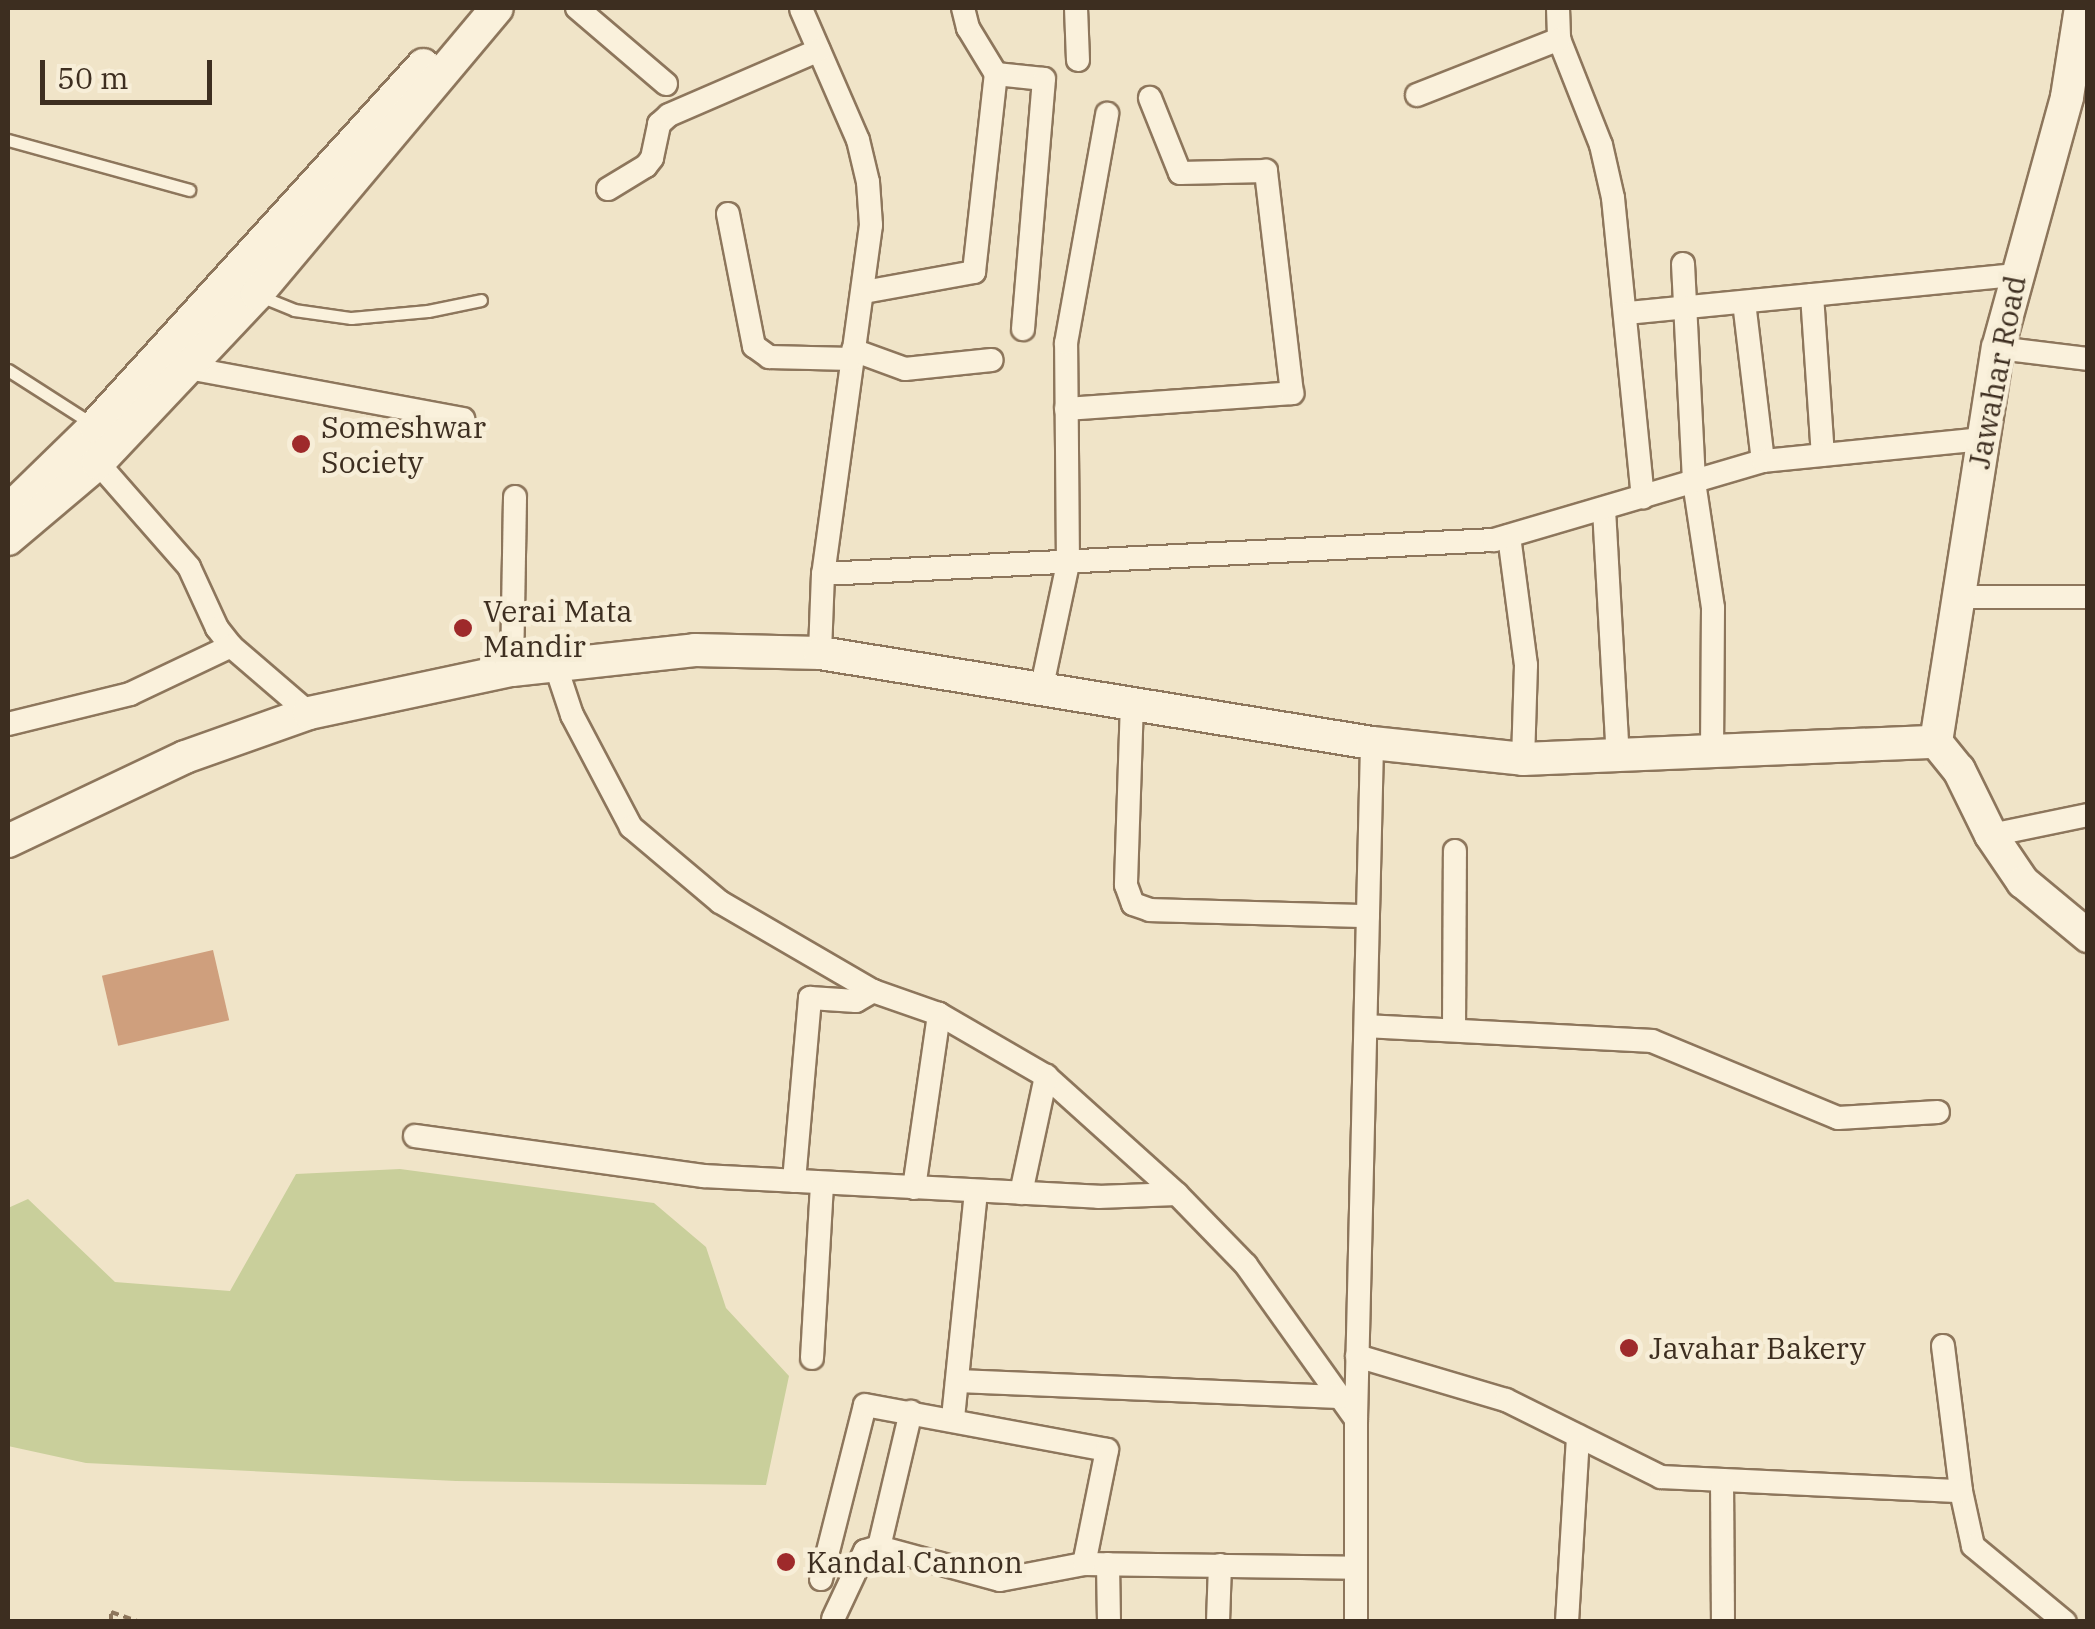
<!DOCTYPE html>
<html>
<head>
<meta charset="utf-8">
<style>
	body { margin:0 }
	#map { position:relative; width:2095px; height:1629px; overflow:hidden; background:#f0e4c8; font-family:"IBM Plex Serif",serif }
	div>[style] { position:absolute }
	.green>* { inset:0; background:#c9cf9b }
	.building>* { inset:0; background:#cf9f7d; transform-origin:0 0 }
	.path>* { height:4px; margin-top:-2px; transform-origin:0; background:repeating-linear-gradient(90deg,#8d765c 0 8px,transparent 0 13px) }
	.roads { filter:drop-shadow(2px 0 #8d765c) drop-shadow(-2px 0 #8d765c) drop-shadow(0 2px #8d765c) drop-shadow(0 -2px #8d765c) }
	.lane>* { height:11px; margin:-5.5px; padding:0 5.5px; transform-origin:5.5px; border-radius:5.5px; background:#faf1dc }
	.street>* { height:22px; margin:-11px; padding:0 11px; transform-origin:11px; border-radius:11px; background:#faf1dc }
	.secondary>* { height:32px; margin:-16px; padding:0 16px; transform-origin:16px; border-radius:16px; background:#faf1dc }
	.dots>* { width:28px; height:28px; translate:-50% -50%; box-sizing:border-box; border:5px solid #f7eed8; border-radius:50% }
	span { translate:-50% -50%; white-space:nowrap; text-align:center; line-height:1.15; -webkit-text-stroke:9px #f7eed8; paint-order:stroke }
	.street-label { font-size:30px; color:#3d2e20 }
	.poi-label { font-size:30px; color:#3d2e20 }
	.left { translate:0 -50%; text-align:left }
	.frame { position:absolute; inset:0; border:10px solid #3d2e20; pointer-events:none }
	.scale { position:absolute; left:40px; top:60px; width:172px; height:45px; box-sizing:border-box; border:5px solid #3d2e20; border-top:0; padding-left:12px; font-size:30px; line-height:35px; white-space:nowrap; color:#3d2e20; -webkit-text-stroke:8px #f7eed8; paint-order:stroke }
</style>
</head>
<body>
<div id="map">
	<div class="green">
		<i style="clip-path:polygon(400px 1169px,654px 1203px,706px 1247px,726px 1308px,789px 1376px,766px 1485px,456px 1481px,86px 1463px,8px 1446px,8px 1208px,28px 1199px,115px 1282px,230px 1291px,296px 1174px)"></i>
	</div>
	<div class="building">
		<i style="left:213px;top:950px;width:72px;height:114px;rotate:77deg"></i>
	</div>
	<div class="path">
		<i style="left:111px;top:1622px;width:10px;rotate:-90deg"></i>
		<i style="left:111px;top:1612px;width:31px;rotate:19deg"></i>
	</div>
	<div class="roads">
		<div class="lane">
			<i style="left:8px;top:140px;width:188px;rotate:15.4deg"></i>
			<i style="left:260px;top:296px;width:37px;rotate:22deg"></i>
			<i style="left:294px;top:310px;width:58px;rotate:8deg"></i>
			<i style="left:351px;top:318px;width:77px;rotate:-5.2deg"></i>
			<i style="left:428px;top:311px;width:54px;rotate:-11.7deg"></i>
			<i style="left:8px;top:370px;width:98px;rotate:32.6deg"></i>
		</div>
		<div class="street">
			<i style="left:577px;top:8px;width:117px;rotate:40.5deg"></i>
			<i style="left:1076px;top:8px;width:52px;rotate:87.8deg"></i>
			<i style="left:1558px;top:8px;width:31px;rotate:88deg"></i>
			<i style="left:1559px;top:39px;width:114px;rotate:68.4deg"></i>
			<i style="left:1601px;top:145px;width:54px;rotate:77.2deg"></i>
			<i style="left:1613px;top:198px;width:301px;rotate:84.3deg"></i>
			<i style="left:801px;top:9px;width:143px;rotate:66.5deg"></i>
			<i style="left:858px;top:140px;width:43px;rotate:76.6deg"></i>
			<i style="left:868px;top:182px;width:43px;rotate:86deg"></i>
			<i style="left:871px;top:225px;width:352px;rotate:97.8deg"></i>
			<i style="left:823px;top:574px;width:79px;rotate:92.2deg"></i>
			<i style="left:996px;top:74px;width:48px;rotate:5.9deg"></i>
			<i style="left:1044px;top:79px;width:251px;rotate:94.8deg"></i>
			<i style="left:1417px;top:95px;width:153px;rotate:-21.5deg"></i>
			<i style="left:608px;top:189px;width:44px;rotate:-31.2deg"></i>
			<i style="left:646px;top:166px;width:10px;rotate:-53deg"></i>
			<i style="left:652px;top:158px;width:35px;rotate:-78deg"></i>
			<i style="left:659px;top:124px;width:13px;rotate:-42deg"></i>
			<i style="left:669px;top:115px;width:163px;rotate:-23.4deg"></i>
			<i style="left:728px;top:214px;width:135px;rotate:78.9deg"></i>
			<i style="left:754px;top:346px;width:19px;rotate:36deg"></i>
			<i style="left:769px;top:357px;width:83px;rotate:1.4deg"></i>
			<i style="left:1683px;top:264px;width:218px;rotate:87.1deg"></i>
			<i style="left:1694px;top:482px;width:127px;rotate:81.4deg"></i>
			<i style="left:1713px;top:608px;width:146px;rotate:90.4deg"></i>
			<i style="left:864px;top:292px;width:112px;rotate:-10.3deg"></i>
			<i style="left:974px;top:272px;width:199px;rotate:-83.7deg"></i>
			<i style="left:996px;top:74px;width:54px;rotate:-121.3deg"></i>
			<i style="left:968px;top:28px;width:21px;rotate:-104deg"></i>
			<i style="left:1812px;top:295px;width:160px;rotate:86.1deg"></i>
			<i style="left:1744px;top:302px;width:160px;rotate:83.2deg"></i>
			<i style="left:1627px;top:313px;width:390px;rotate:-5.6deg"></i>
			<i style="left:1998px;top:348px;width:91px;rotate:7deg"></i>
			<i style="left:853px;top:350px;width:55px;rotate:20.1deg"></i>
			<i style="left:905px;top:369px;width:87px;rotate:-5.9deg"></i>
			<i style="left:188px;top:368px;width:280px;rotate:10.5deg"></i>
			<i style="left:1066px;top:409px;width:227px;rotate:-4deg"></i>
			<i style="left:1292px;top:393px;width:224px;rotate:-96.7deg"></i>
			<i style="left:1266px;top:171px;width:86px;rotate:178.7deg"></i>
			<i style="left:1180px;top:173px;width:81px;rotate:-111.8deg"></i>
			<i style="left:98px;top:463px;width:138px;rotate:48.8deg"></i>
			<i style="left:189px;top:567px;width:67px;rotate:65.3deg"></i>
			<i style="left:217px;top:628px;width:23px;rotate:52deg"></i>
			<i style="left:231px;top:646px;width:103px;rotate:40.7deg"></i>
			<i style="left:1604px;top:509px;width:249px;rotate:86.8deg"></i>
			<i style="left:1509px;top:536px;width:130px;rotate:82.5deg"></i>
			<i style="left:1526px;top:665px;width:94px;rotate:91.8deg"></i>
			<i style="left:823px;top:574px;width:672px;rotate:-2.9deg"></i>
			<i style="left:1494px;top:540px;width:280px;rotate:-16.4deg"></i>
			<i style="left:1763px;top:461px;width:220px;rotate:-5.7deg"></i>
			<i style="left:1959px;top:597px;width:129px"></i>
			<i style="left:556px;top:667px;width:51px;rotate:71.6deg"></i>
			<i style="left:572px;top:715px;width:127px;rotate:62.2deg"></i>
			<i style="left:631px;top:827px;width:116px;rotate:40.1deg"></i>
			<i style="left:720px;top:902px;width:177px;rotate:30.2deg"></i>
			<i style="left:873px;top:991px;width:70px;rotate:19.2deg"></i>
			<i style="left:939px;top:1014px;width:124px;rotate:30.1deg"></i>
			<i style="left:1046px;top:1076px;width:176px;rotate:42deg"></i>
			<i style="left:1177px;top:1194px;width:99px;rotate:45.8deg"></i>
			<i style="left:1246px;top:1265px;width:189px;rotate:54.5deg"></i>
			<i style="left:512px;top:670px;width:173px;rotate:-89deg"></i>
			<i style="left:1042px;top:686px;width:125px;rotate:-78deg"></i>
			<i style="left:1068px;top:564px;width:221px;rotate:-90.5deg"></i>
			<i style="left:1066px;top:343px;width:233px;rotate:-79.8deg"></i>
			<i style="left:1132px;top:702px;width:183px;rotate:91.9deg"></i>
			<i style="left:1126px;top:885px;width:20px;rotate:70deg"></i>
			<i style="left:1133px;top:904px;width:18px;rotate:19deg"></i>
			<i style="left:1150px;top:910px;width:218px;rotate:1.6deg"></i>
			<i style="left:8px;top:724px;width:126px;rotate:-13.8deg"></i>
			<i style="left:130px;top:694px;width:112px;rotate:-25.4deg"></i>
			<i style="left:1991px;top:835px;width:99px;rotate:-11.7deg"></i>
			<i style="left:1366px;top:1026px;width:286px;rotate:3deg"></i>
			<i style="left:1652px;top:1041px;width:201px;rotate:22.5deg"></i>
			<i style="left:1838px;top:1118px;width:100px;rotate:-3.4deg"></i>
			<i style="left:1454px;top:1030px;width:179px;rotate:-89.7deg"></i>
			<i style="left:415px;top:1136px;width:291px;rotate:7.9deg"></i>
			<i style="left:703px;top:1176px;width:396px;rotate:3deg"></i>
			<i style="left:1098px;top:1197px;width:79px;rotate:-2.2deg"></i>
			<i style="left:794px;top:1181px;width:184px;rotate:-85deg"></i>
			<i style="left:810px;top:998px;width:46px;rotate:3.7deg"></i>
			<i style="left:856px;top:1001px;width:20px;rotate:-30deg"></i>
			<i style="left:914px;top:1188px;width:176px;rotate:-81.8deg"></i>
			<i style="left:1021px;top:1193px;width:120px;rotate:-77.9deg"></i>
			<i style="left:1943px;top:1346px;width:146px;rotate:82.9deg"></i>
			<i style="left:1961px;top:1491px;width:56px;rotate:77.7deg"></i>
			<i style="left:1973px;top:1546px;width:119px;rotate:39.6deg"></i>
			<i style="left:1357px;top:1356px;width:155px;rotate:16.5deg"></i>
			<i style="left:1506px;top:1400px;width:173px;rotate:26.4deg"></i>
			<i style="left:1661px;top:1477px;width:300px;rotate:2.7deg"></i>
			<i style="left:812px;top:1358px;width:175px;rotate:-86.7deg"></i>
			<i style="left:957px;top:1381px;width:383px;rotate:2.4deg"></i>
			<i style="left:953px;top:1418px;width:228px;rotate:-84.2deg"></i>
			<i style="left:1722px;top:1480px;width:142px;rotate:89.6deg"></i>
			<i style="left:879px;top:1547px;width:125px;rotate:15.3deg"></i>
			<i style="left:1000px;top:1580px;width:86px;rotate:-10.8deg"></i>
			<i style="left:1084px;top:1564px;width:272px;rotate:0.8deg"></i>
			<i style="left:1108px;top:1564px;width:58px;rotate:89deg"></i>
			<i style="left:821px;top:1579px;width:179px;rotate:-75.8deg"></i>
			<i style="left:865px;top:1405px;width:246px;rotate:10.5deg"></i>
			<i style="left:1107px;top:1450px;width:116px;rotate:101.4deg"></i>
			<i style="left:833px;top:1619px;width:75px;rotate:-64.8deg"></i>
			<i style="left:865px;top:1551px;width:15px;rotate:-16deg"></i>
			<i style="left:879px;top:1547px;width:139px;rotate:-76.7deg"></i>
			<i style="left:1218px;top:1622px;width:57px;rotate:-88deg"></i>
			<i style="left:1356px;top:1622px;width:203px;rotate:-90deg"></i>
			<i style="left:1356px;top:1419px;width:676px;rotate:-88.64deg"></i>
			<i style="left:1567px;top:1622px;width:186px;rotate:-86.6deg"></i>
		</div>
		<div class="secondary">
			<i style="left:11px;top:508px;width:117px;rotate:-44.3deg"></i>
			<i style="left:95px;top:426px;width:488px;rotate:-47.7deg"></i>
			<i style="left:8px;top:539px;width:118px;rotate:-40.2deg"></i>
			<i style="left:98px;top:463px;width:232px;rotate:-46.7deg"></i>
			<i style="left:257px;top:294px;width:373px;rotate:-50deg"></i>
			<i style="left:1936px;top:742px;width:399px;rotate:-81.1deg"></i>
			<i style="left:1998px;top:348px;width:260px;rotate:-74.6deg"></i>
			<i style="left:2067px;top:97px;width:90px;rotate:-81.1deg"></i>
			<i style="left:8px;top:841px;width:196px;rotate:-25.4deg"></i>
			<i style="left:185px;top:757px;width:132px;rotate:-19.5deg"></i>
			<i style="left:309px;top:713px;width:208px;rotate:-12deg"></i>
			<i style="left:512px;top:670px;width:184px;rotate:-6.2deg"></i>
			<i style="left:695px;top:650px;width:125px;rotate:1.4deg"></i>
			<i style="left:820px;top:653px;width:559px;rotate:9.26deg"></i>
			<i style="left:1372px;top:743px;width:152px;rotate:6deg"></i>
			<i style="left:1523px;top:759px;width:413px;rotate:-2.4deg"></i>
			<i style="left:1936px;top:742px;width:36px;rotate:51deg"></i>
			<i style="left:1959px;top:770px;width:72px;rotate:63.8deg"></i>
			<i style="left:1991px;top:835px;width:57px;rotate:55.8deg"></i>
			<i style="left:2023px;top:882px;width:85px;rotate:39.7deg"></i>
		</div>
	</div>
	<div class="dots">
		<i style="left:301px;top:444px;background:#9e2a2b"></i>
		<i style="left:463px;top:628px;background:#9e2a2b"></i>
		<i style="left:1629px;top:1348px;background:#9e2a2b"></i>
		<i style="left:786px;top:1562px;background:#9e2a2b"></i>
	</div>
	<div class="street-label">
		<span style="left:1997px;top:372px;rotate:-79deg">Jawahar Road</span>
	</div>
	<div class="poi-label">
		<span class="left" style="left:321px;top:444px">Someshwar<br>Society</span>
		<span class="left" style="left:483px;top:628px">Verai Mata<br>Mandir</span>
		<span class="left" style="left:1649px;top:1348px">Javahar Bakery</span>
		<span class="left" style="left:806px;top:1562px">Kandal Cannon</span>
	</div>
	<div class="frame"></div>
	<div class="scale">50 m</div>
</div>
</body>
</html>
